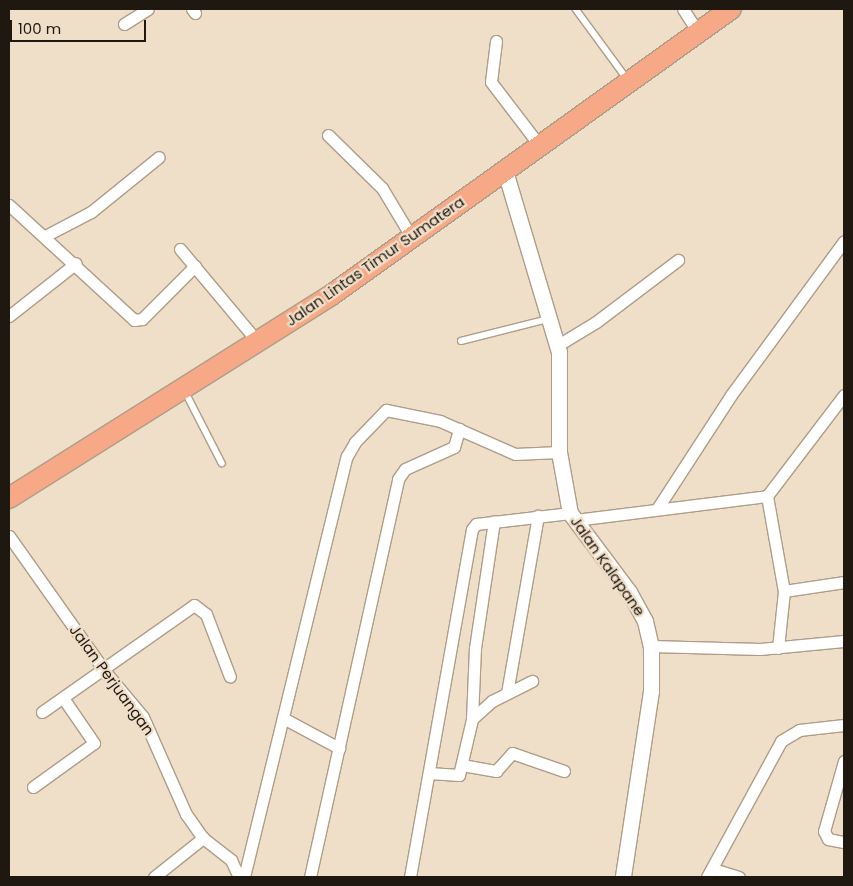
<!DOCTYPE html>
<html>
<head>
<meta charset="utf-8">
<style>
	body { margin:0 }
	#map { position:relative; width:853px; height:886px; overflow:hidden; background:#efdec8; font-family:Poppins,sans-serif }
	div>[style] { position:absolute }
	.roads { filter:drop-shadow(1px 0 #ae9d88) drop-shadow(-1px 0 #ae9d88) drop-shadow(0 1px #ae9d88) drop-shadow(0 -1px #ae9d88) }
	.lane>* { height:5.5px; margin:-2.75px; padding:0 2.75px; transform-origin:2.75px; border-radius:2.75px; background:#fff }
	.street>* { height:11px; margin:-5.5px; padding:0 5.5px; transform-origin:5.5px; border-radius:5.5px; background:#fff }
	.secondary>* { height:15px; margin:-7.5px; padding:0 7.5px; transform-origin:7.5px; border-radius:7.5px; background:#fff }
	.highway>* { height:20px; margin:-10px; padding:0 10px; transform-origin:10px; border-radius:10px; background:#f7a886 }
	span { translate:-50% -50%; white-space:nowrap; text-align:center; line-height:1.15; -webkit-text-stroke:4.5px #efdec8; paint-order:stroke }
	.street-label { font-size:15px; color:#1e1810 }
	.frame { position:absolute; inset:0; border:10px solid #1e1810; pointer-events:none }
	.scale { position:absolute; left:10px; top:20px; width:136px; height:22px; box-sizing:border-box; border:2px solid #1e1810; border-top:0; padding-left:6px; font-size:15px; line-height:18px; white-space:nowrap; color:#1e1810; -webkit-text-stroke:4px #efdec8; paint-order:stroke }
</style>
</head>
<body>
<div id="map">
	<div class="roads">
		<div class="lane">
			<i style="left:576px;top:9px;width:88px;rotate:53.8deg"></i>
			<i style="left:461px;top:341px;width:90px;rotate:-14.2deg"></i>
			<i style="left:185px;top:391px;width:81px;rotate:62.8deg"></i>
		</div>
		<div class="street">
			<i style="left:192px;top:9px;width:5px;rotate:53deg"></i>
			<i style="left:683px;top:9px;width:27px;rotate:57deg"></i>
			<i style="left:124px;top:24px;width:28px;rotate:-32deg"></i>
			<i style="left:496px;top:41px;width:41px;rotate:97deg"></i>
			<i style="left:491px;top:82px;width:81px;rotate:52.6deg"></i>
			<i style="left:328px;top:135px;width:76px;rotate:44.5deg"></i>
			<i style="left:382px;top:188px;width:58px;rotate:59deg"></i>
			<i style="left:9px;top:205px;width:170px;rotate:42.6deg"></i>
			<i style="left:134px;top:320px;width:8px;rotate:-7deg"></i>
			<i style="left:142px;top:319px;width:75px;rotate:-45deg"></i>
			<i style="left:45px;top:236px;width:52px;rotate:-27.6deg"></i>
			<i style="left:91px;top:212px;width:87px;rotate:-39deg"></i>
			<i style="left:180px;top:249px;width:120px;rotate:50.1deg"></i>
			<i style="left:9px;top:316px;width:85px;rotate:-38.3deg"></i>
			<i style="left:558px;top:345px;width:44px;rotate:-31.2deg"></i>
			<i style="left:596px;top:322px;width:103px;rotate:-37.1deg"></i>
			<i style="left:767px;top:496px;width:97px;rotate:79.9deg"></i>
			<i style="left:657px;top:509px;width:136px;rotate:-57deg"></i>
			<i style="left:731px;top:395px;width:191px;rotate:-53.7deg"></i>
			<i style="left:575px;top:520px;width:193px;rotate:-7.1deg"></i>
			<i style="left:767px;top:496px;width:127px;rotate:-52.7deg"></i>
			<i style="left:9px;top:536px;width:163px;rotate:54.7deg"></i>
			<i style="left:103px;top:669px;width:62px;rotate:50.2deg"></i>
			<i style="left:143px;top:717px;width:106px;rotate:66.1deg"></i>
			<i style="left:186px;top:814px;width:29px;rotate:55deg"></i>
			<i style="left:203px;top:838px;width:36px;rotate:38deg"></i>
			<i style="left:231px;top:860px;width:19px;rotate:65deg"></i>
			<i style="left:651px;top:646px;width:109px;rotate:1.6deg"></i>
			<i style="left:760px;top:649px;width:84px;rotate:-5.4deg"></i>
			<i style="left:778px;top:648px;width:57px;rotate:-84deg"></i>
			<i style="left:784px;top:591px;width:61px;rotate:-8.5deg"></i>
			<i style="left:507px;top:693px;width:180px;rotate:-80.1deg"></i>
			<i style="left:42px;top:712px;width:186px;rotate:-35.1deg"></i>
			<i style="left:194px;top:605px;width:15px;rotate:37deg"></i>
			<i style="left:206px;top:614px;width:67px;rotate:69.1deg"></i>
			<i style="left:283px;top:718px;width:64px;rotate:28.2deg"></i>
			<i style="left:472px;top:719px;width:27px;rotate:-42deg"></i>
			<i style="left:492px;top:701px;width:45px;rotate:-26.6deg"></i>
			<i style="left:844px;top:761px;width:73px;rotate:105.9deg"></i>
			<i style="left:824px;top:831px;width:9px;rotate:63deg"></i>
			<i style="left:828px;top:839px;width:16px;rotate:11deg"></i>
			<i style="left:462px;top:765px;width:35px;rotate:10deg"></i>
			<i style="left:496px;top:771px;width:24px;rotate:-48deg"></i>
			<i style="left:512px;top:753px;width:55px;rotate:19.1deg"></i>
			<i style="left:429px;top:773px;width:30px;rotate:4deg"></i>
			<i style="left:459px;top:775px;width:57px;rotate:-76.9deg"></i>
			<i style="left:472px;top:719px;width:71px;rotate:-87.6deg"></i>
			<i style="left:475px;top:648px;width:128px;rotate:-81.5deg"></i>
			<i style="left:33px;top:787px;width:75px;rotate:-35.8deg"></i>
			<i style="left:94px;top:743px;width:55px;rotate:-124.6deg"></i>
			<i style="left:713px;top:869px;width:27px;rotate:17deg"></i>
			<i style="left:154px;top:877px;width:63px;rotate:-38.5deg"></i>
			<i style="left:244px;top:877px;width:433px;rotate:-76.3deg"></i>
			<i style="left:347px;top:456px;width:16px;rotate:-60deg"></i>
			<i style="left:355px;top:442px;width:45px;rotate:-45.9deg"></i>
			<i style="left:386px;top:410px;width:55px;rotate:11.5deg"></i>
			<i style="left:440px;top:421px;width:82px;rotate:23.7deg"></i>
			<i style="left:515px;top:454px;width:44px;rotate:-2.6deg"></i>
			<i style="left:310px;top:877px;width:408px;rotate:-77.5deg"></i>
			<i style="left:398px;top:479px;width:12px;rotate:-55deg"></i>
			<i style="left:405px;top:469px;width:54px;rotate:-24.2deg"></i>
			<i style="left:454px;top:447px;width:19px;rotate:-74deg"></i>
			<i style="left:410px;top:877px;width:353px;rotate:-79.9deg"></i>
			<i style="left:472px;top:529px;width:6px;rotate:-51deg"></i>
			<i style="left:476px;top:524px;width:95px;rotate:-6.7deg"></i>
			<i style="left:707px;top:877px;width:155px;rotate:-61.4deg"></i>
			<i style="left:781px;top:741px;width:21px;rotate:-31deg"></i>
			<i style="left:799px;top:730px;width:45px;rotate:-6.3deg"></i>
		</div>
		<div class="secondary">
			<i style="left:505px;top:171px;width:189px;rotate:73.4deg"></i>
			<i style="left:559px;top:352px;width:100px;rotate:90deg"></i>
			<i style="left:559px;top:452px;width:62px;rotate:79.8deg"></i>
			<i style="left:570px;top:513px;width:99px;rotate:53.2deg"></i>
			<i style="left:629px;top:592px;width:33px;rotate:61deg"></i>
			<i style="left:645px;top:621px;width:26px;rotate:77deg"></i>
			<i style="left:651px;top:646px;width:45px;rotate:90deg"></i>
			<i style="left:651px;top:691px;width:188px;rotate:98.6deg"></i>
		</div>
		<div class="highway">
			<i style="left:9px;top:498px;width:379px;rotate:-32.2deg"></i>
			<i style="left:330px;top:296px;width:493px;rotate:-35.6deg"></i>
		</div>
	</div>
	<div class="street-label">
		<span style="left:375px;top:261px;rotate:-35deg">Jalan Lintas Timur Sumatera</span>
		<span style="left:608px;top:566px;rotate:55deg">Jalan Kalapane</span>
		<span style="left:112px;top:680px;rotate:54deg">Jalan Perjuangan</span>
	</div>
	<div class="frame"></div>
	<div class="scale">100 m</div>
</div>
</body>
</html>
